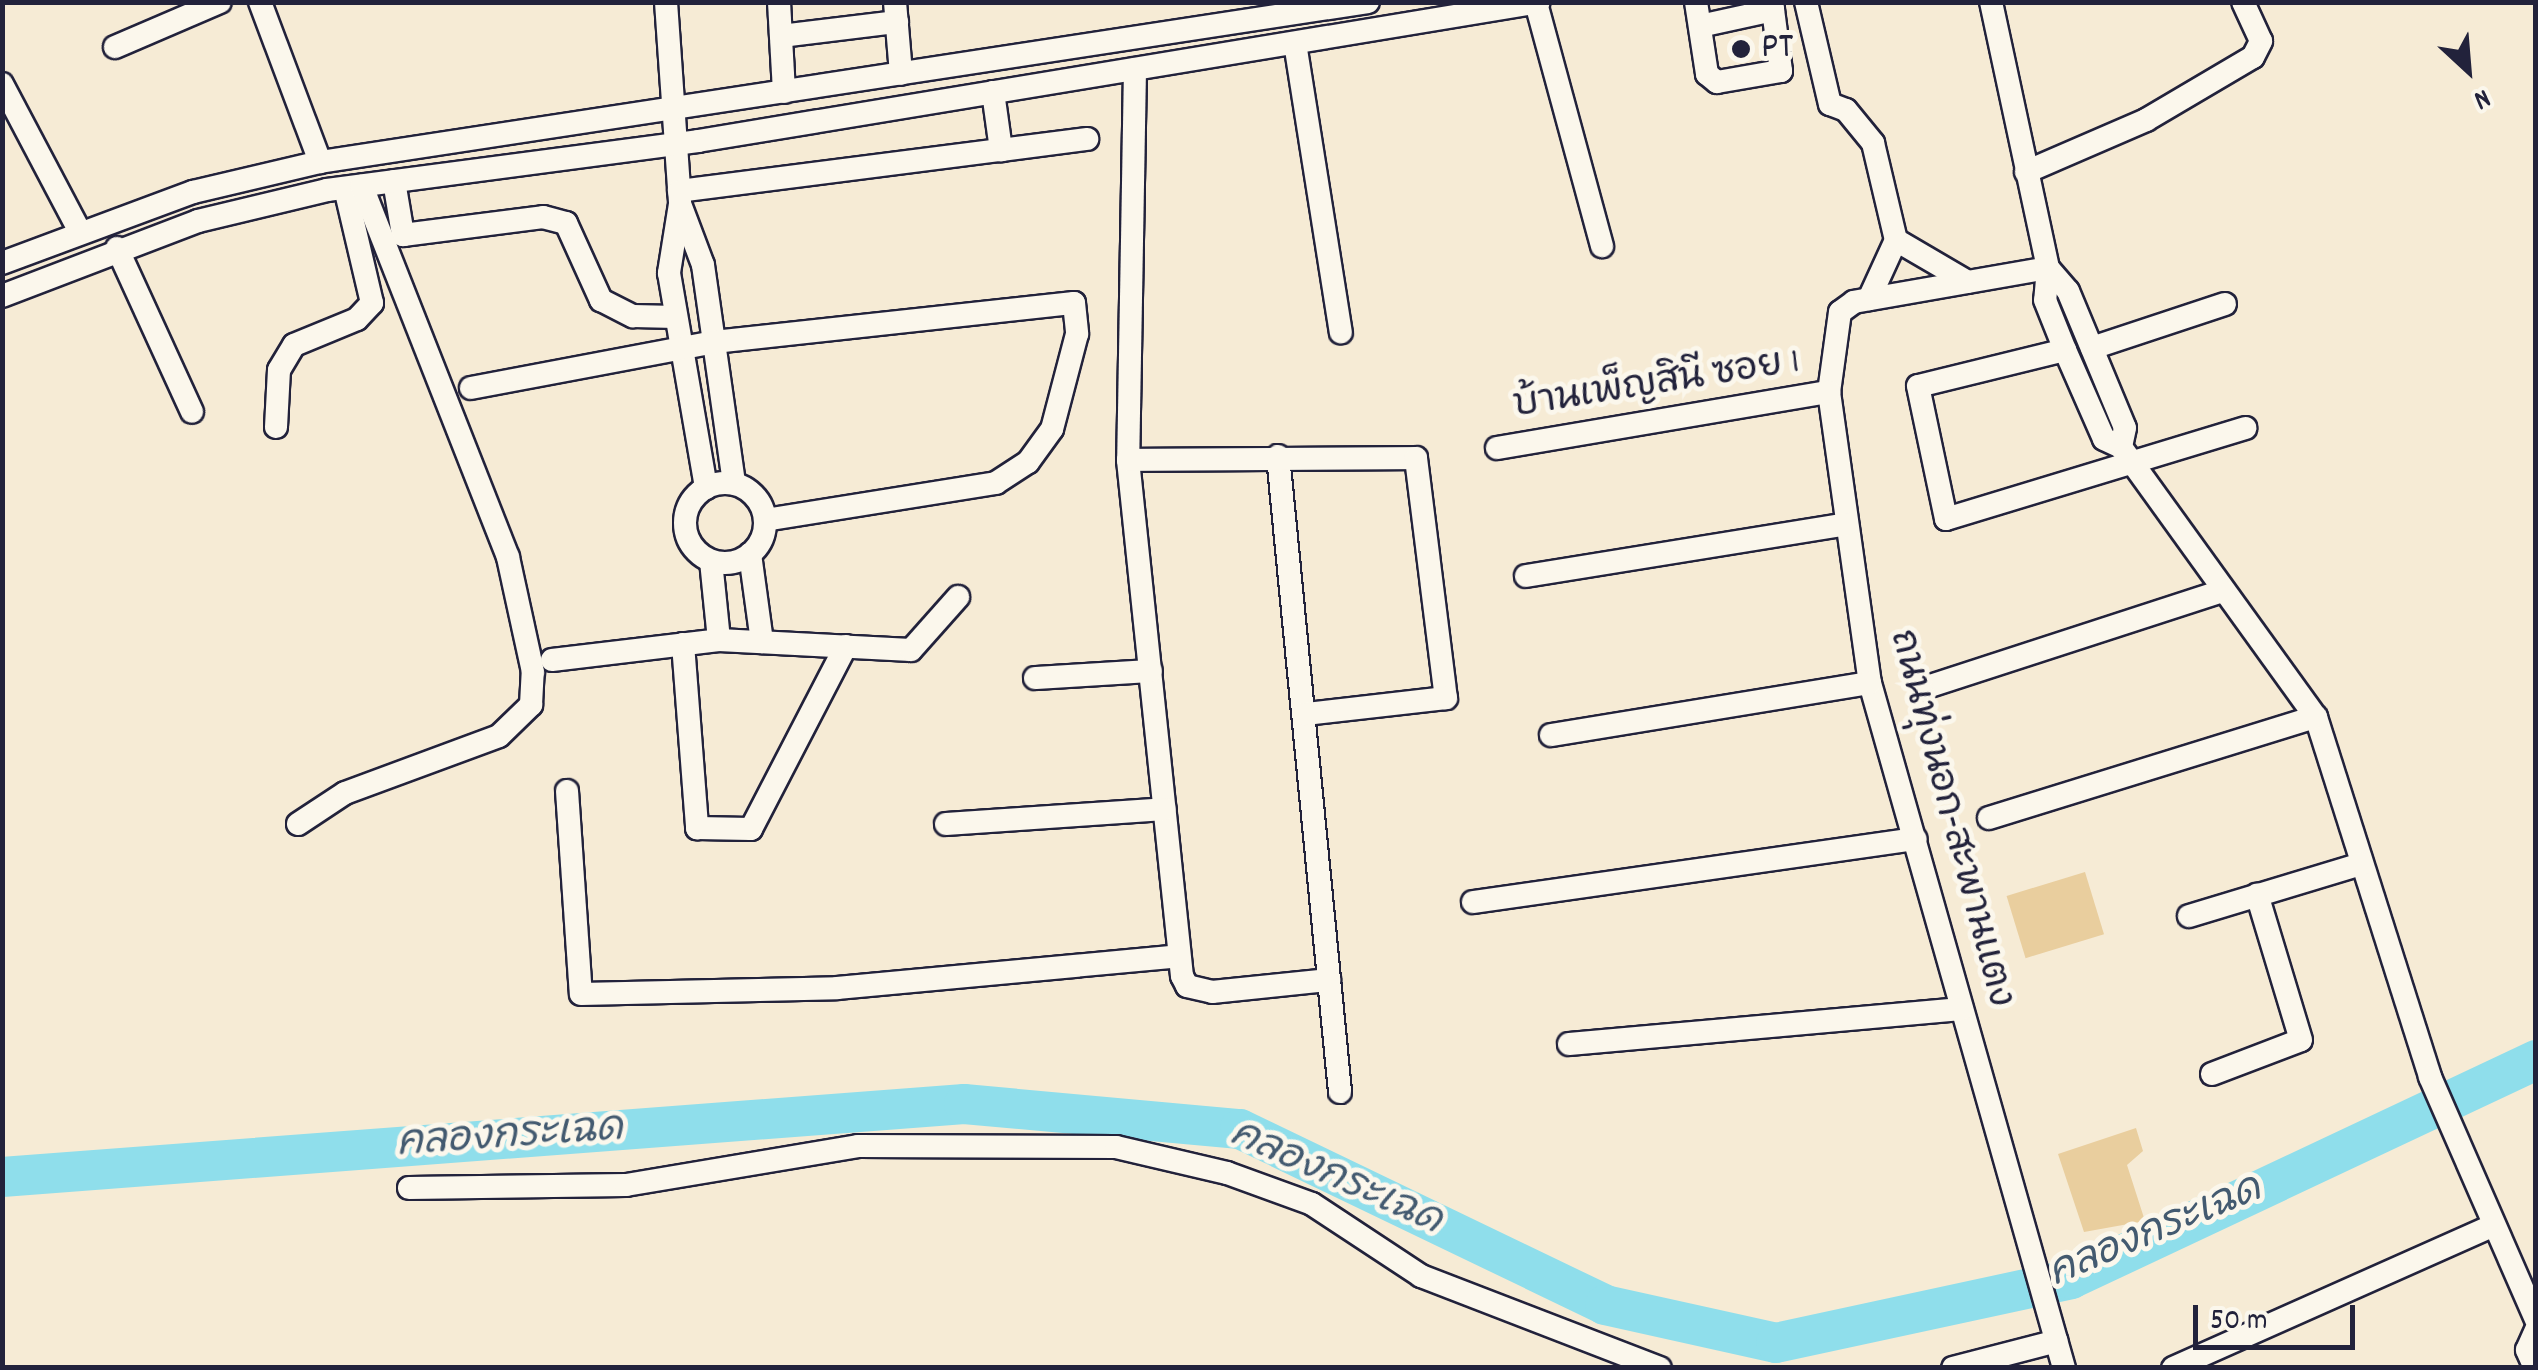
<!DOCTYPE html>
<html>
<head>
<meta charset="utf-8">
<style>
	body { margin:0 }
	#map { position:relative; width:2538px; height:1370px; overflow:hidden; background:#f6ebd5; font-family:Dekko,"Playpen Sans Thai",sans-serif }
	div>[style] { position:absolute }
	.river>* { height:40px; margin:-20px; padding:0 20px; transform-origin:20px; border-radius:20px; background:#8fdeeb }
	.building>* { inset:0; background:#e9ce9e; transform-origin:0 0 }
	.roads { filter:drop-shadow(2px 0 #22223b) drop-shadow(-2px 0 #22223b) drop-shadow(0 2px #22223b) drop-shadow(0 -2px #22223b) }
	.minor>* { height:22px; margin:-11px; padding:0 11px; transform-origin:11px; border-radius:11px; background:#fbf7ec }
	.minor>.ring { margin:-11px; padding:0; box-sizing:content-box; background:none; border:22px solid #fbf7ec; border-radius:50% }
	.dots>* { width:28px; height:28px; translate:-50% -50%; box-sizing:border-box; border:5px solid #fbf7ec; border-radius:50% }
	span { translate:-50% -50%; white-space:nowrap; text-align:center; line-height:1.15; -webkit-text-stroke:10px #fbf7ec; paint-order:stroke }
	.poi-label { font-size:38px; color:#22223b }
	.left { translate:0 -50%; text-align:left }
	.street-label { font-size:38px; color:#22223b }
	.water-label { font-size:40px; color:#435a70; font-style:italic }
	.frame { position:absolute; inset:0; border:5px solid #22223b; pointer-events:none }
	.north { position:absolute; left:2418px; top:20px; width:100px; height:100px; -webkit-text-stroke:8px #fbf7ec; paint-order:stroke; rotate:154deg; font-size:28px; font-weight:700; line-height:40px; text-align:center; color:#22223b }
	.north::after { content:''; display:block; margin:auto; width:35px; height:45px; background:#22223b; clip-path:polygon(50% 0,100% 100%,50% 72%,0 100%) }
	.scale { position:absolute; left:2193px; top:1305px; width:162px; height:45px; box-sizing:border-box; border:5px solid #22223b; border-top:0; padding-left:12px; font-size:30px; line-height:35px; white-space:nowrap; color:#22223b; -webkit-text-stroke:8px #fbf7ec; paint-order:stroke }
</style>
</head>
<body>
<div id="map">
	<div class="river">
		<i style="left:2px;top:1177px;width:965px;rotate:-4.34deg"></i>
		<i style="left:964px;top:1104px;width:277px;rotate:5.2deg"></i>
		<i style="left:1240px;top:1129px;width:405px;rotate:25.7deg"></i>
		<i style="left:1605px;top:1305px;width:175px;rotate:12.5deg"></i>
		<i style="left:1776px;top:1343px;width:302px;rotate:-12.2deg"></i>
		<i style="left:2071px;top:1279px;width:514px;rotate:-25.22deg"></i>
	</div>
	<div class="building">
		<i style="left:2085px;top:872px;width:65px;height:82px;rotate:73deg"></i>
		<i style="clip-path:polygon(2136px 1128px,2143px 1151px,2127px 1165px,2145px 1221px,2084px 1232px,2058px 1154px)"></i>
	</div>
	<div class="roads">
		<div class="minor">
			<i style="left:260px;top:2px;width:171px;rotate:69.4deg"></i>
			<i style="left:666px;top:2px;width:202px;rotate:86deg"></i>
			<i style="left:680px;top:204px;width:70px;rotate:99.1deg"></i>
			<i style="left:669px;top:273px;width:218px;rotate:80.2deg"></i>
			<i style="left:779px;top:2px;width:90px;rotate:86.8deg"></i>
			<i style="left:895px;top:2px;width:72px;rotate:85.2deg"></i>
			<i style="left:1696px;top:2px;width:73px;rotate:81.3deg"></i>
			<i style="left:1707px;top:74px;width:13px;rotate:39deg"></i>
			<i style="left:1717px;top:82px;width:65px;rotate:-9.8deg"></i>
			<i style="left:1781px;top:71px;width:70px;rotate:-97.4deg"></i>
			<i style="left:1806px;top:2px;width:105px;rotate:76.8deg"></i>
			<i style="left:1830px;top:104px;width:17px;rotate:21deg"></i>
			<i style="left:1846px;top:110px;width:43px;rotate:50.7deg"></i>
			<i style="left:1873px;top:143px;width:100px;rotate:76.7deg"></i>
			<i style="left:1896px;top:240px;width:65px;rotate:114.6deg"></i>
			<i style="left:1991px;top:2px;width:272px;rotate:77.9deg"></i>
			<i style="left:2048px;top:268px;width:32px;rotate:95deg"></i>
			<i style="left:2045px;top:300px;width:54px;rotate:68.2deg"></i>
			<i style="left:2065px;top:350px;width:97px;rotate:66.3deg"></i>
			<i style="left:2104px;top:439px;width:19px;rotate:25deg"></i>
			<i style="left:2121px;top:447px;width:333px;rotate:54.2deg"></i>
			<i style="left:2316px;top:717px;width:378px;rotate:72.4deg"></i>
			<i style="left:2430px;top:1077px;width:265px;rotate:66.4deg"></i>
			<i style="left:1536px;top:3px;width:252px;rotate:74.8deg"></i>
			<i style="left:1700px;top:26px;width:75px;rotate:-12.4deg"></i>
			<i style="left:781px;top:36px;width:117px;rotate:-6.9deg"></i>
			<i style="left:1295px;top:43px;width:293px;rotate:81deg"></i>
			<i style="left:115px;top:47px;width:114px;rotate:-23.2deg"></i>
			<i style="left:1135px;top:69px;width:391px;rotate:91deg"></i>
			<i style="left:1128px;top:460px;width:519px;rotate:84.03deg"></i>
			<i style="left:1182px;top:976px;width:11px;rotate:63deg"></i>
			<i style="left:1187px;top:986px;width:26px;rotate:13deg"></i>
			<i style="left:1212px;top:992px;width:118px;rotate:-5.9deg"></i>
			<i style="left:2px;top:84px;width:165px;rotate:62.2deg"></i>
			<i style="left:993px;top:92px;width:59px;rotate:82.1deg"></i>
			<i style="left:1001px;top:150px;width:87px;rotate:-7.3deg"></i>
			<i style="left:2026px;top:172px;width:131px;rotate:-23.4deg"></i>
			<i style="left:2146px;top:120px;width:124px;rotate:-30.5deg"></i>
			<i style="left:2253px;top:57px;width:18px;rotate:-63deg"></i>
			<i style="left:2261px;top:41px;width:43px;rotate:-114.8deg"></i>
			<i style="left:394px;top:181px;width:55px;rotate:80.5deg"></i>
			<i style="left:403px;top:235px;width:141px;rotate:-7.3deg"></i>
			<i style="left:543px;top:217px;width:24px;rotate:15deg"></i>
			<i style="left:566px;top:223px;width:85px;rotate:65.6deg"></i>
			<i style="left:601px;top:300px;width:36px;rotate:27deg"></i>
			<i style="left:633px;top:316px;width:43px;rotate:1.3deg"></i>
			<i style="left:679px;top:191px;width:325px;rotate:-7.3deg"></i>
			<i style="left:680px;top:204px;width:65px;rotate:69.3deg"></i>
			<i style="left:703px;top:265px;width:221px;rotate:81.9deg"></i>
			<i style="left:1896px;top:240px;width:83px;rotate:30.3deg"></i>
			<i style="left:117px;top:248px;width:180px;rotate:65.4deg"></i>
			<i style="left:2px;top:263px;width:204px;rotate:-20.4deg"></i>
			<i style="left:193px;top:192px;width:130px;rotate:-13.3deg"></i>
			<i style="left:320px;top:162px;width:1060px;rotate:-8.68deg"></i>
			<i style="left:2048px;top:268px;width:197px;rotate:170.1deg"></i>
			<i style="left:1854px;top:302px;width:17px;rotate:144deg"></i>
			<i style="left:1840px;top:312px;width:81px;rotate:97.8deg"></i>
			<i style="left:1829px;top:392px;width:294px;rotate:82deg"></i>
			<i style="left:1870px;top:683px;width:712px;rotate:74.19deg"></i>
			<i style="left:2048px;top:268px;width:30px;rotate:49deg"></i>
			<i style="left:2068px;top:291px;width:148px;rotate:67.4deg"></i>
			<i style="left:2125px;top:428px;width:19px;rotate:102deg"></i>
			<i style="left:2px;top:296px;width:210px;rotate:-20.9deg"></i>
			<i style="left:198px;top:221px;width:133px;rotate:-13.5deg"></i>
			<i style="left:327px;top:190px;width:374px;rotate:-7.5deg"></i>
			<i style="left:698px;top:141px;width:852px;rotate:-9.38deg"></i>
			<i style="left:2092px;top:348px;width:140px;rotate:-18.3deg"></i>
			<i style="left:2065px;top:350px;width:151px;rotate:166.2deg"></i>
			<i style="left:1918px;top:386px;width:136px;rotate:78.1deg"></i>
			<i style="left:1946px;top:519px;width:313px;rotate:-16.9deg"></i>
			<i style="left:471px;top:388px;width:247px;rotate:-10.7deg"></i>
			<i style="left:714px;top:342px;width:362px;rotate:-6.2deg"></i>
			<i style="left:1074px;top:303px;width:31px;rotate:84deg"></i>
			<i style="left:1077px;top:334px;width:98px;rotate:104.7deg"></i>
			<i style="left:1052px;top:429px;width:41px;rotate:126deg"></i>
			<i style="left:1028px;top:462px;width:38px;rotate:147deg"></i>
			<i style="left:996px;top:483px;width:234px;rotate:170.9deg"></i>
			<i style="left:276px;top:427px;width:57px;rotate:-87deg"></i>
			<i style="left:279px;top:370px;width:29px;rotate:-59deg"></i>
			<i style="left:294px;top:345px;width:68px;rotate:-22.4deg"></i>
			<i style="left:357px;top:319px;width:22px;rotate:-47deg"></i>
			<i style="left:372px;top:303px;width:118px;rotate:-103.2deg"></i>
			<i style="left:1497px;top:448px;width:337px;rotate:-9.6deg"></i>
			<i style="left:1278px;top:456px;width:639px;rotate:84.43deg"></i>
			<i style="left:1128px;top:460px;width:288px;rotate:-0.4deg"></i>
			<i style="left:1416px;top:458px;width:242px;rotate:82.9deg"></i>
			<i style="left:1446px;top:698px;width:142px;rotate:173.5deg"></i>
			<i class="ring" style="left:685px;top:483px;width:58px;height:58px"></i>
			<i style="left:750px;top:554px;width:89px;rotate:82.2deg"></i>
			<i style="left:711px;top:561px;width:79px;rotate:84.2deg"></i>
			<i style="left:1526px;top:576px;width:325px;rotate:-9.2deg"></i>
			<i style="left:683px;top:644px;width:185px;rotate:85.6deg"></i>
			<i style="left:697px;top:828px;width:54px;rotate:1.1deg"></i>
			<i style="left:751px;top:829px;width:206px;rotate:-62.6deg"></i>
			<i style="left:552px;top:660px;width:168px;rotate:-6.8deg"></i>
			<i style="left:719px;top:640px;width:192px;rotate:3deg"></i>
			<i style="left:911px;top:650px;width:71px;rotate:-48.4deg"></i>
			<i style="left:1035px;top:678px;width:116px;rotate:-3.5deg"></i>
			<i style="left:1924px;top:688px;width:314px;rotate:-18deg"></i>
			<i style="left:1551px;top:735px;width:323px;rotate:-9.3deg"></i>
			<i style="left:567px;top:791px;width:203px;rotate:86.1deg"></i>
			<i style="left:581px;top:994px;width:256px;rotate:-1.3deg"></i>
			<i style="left:837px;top:988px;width:343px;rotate:-5.3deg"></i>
			<i style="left:1989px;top:818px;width:342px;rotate:-17.2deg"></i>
			<i style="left:298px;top:824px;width:56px;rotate:-33.4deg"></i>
			<i style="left:345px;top:793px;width:164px;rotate:-20.3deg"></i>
			<i style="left:499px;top:736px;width:45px;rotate:-44.1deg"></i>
			<i style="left:531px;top:705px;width:33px;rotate:-87deg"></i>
			<i style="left:533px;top:672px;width:118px;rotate:-102.3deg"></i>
			<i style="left:508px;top:557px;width:399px;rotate:-111.5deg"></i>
			<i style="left:946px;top:824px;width:219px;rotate:-3.9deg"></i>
			<i style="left:1473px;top:902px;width:447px;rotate:-8.1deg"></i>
			<i style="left:2189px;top:916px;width:180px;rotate:-16.8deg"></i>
			<i style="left:1569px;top:1044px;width:394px;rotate:-5.1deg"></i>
			<i style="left:2212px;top:1074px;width:95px;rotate:-20.9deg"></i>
			<i style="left:2301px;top:1040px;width:152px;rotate:-106.8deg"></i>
			<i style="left:409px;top:1188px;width:217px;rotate:-0.8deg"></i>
			<i style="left:626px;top:1185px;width:235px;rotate:-9.5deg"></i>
			<i style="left:858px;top:1146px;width:258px;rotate:0.2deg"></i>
			<i style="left:1116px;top:1147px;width:114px;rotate:13.2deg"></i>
			<i style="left:1227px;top:1173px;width:90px;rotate:20deg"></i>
			<i style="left:1312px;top:1204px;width:131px;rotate:33.4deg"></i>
			<i style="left:1421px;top:1276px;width:256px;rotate:21.1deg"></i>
			<i style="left:1953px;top:1368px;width:107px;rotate:-14.6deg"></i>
			<i style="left:2173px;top:1368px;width:351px;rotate:-24deg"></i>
			<i style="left:2535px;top:1368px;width:20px;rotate:-114deg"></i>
			<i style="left:2527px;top:1350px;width:22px;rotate:-66deg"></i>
		</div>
	</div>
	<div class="dots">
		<i style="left:1741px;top:49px;background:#22223b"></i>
	</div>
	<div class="poi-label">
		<span class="left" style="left:1761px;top:49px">PT</span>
	</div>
	<div class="street-label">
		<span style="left:1657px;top:386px;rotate:-9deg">บ้านเพ็ญสินี ซอย 1</span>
		<span style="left:1949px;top:819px;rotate:75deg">ถนนทุ่งนอก-สะพานแตง</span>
	</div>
	<div class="water-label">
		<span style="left:510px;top:1139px;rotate:-4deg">คลองกระเฉด</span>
		<span style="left:1335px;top:1180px;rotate:24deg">คลองกระเฉด</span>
		<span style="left:2156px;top:1234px;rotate:-23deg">คลองกระเฉด</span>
	</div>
	<div class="frame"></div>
	<div class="north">N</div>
	<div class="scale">50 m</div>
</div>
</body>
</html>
